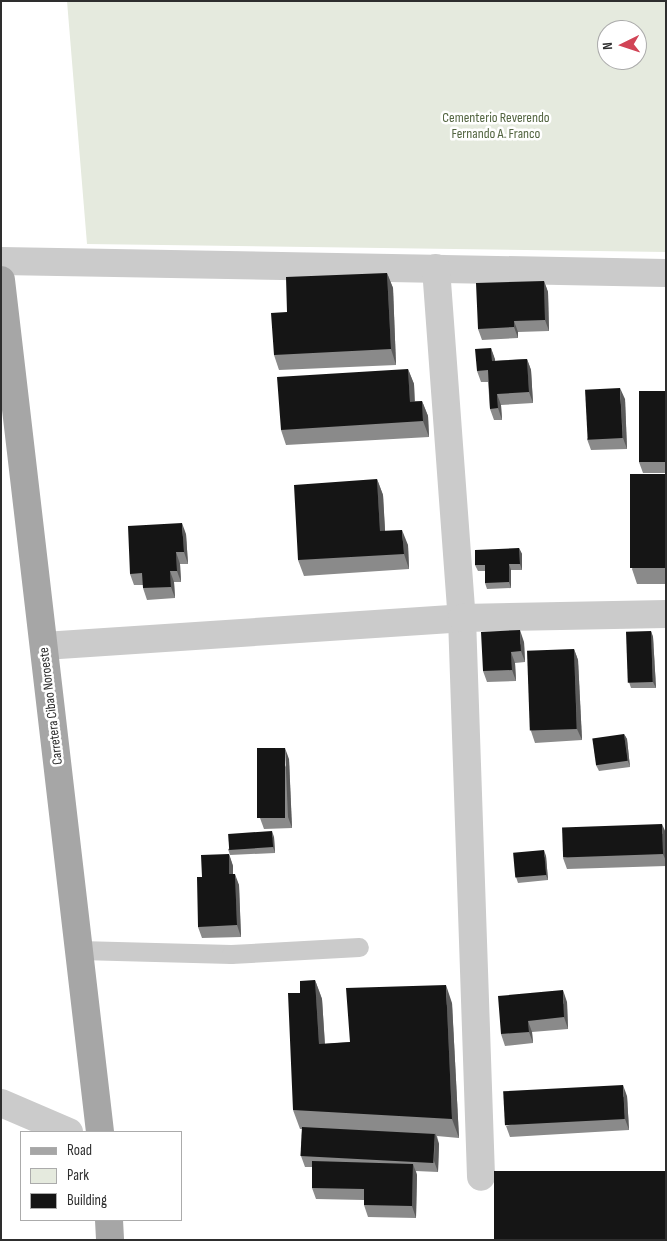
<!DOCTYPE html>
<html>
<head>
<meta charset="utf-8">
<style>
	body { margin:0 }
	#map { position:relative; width:667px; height:1241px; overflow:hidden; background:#fff; font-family:"Sofia Sans Condensed",sans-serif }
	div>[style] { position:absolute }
	.green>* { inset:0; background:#e5eade }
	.service>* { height:19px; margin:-9.5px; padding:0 9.5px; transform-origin:9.5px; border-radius:9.5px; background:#cbcbcb }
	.minor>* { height:28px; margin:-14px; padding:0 14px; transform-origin:14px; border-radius:14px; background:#cbcbcb }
	.primary>* { height:28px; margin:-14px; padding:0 14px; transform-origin:14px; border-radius:14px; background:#a6a6a6 }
	.wall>* { inset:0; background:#8a8a8a }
	.shaded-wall>* { inset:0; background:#5b5b5b }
	.building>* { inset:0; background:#151515; transform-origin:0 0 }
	span { translate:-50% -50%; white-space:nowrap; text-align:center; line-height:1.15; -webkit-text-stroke:5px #fff; paint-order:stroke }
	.park-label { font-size:14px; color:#536541 }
	.street-label { font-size:14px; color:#2e2e2e }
	.frame { position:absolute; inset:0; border:2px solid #2e2e2e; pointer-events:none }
	.legend { position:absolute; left:20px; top:1131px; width:162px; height:90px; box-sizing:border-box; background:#fff; border:1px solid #ababab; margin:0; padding:6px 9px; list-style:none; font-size:15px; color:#2e2e2e }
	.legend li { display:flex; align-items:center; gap:10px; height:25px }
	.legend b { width:25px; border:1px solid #ababab }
	.north { position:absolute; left:597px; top:20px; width:50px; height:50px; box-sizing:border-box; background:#fff; border:1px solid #ababab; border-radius:50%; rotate:266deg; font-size:14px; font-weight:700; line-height:20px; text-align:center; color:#2e2e2e }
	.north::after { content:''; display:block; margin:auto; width:18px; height:22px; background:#d14456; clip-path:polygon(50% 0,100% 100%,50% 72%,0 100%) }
</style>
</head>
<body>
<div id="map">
	<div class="green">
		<i style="clip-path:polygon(evenodd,67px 1px,666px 1px,666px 252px,87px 244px,67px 1px,607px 30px,637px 30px,637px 60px,607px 60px,607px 30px)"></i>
	</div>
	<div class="service">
		<i style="left:79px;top:950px;width:152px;rotate:1.5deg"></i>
		<i style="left:231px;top:954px;width:128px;rotate:-3.1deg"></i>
	</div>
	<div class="minor">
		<i style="left:1px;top:261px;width:665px;rotate:1.03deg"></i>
		<i style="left:436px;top:268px;width:351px;rotate:85.8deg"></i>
		<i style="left:462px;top:618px;width:559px;rotate:88.05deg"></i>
		<i style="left:44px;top:646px;width:419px;rotate:-3.8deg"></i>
		<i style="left:462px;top:618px;width:204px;rotate:-1.1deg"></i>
		<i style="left:1px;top:1103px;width:74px;rotate:23.1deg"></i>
	</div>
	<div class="primary">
		<i style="left:1px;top:280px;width:858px;rotate:83.37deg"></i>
		<i style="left:109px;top:1220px;width:20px;rotate:87deg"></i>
	</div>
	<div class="wall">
		<i style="clip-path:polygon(387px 273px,393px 288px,396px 365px,279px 370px,274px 355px,287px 312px)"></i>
		<i style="clip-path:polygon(544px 281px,548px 292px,549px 331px,518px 332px,518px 338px,482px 340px,478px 329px)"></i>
		<i style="clip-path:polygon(491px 348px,495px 361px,527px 359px,531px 370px,533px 403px,501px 405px,502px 420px,494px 420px,490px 409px,488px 382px,481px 382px,477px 371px)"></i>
		<i style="clip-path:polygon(408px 369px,414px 384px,415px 401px,422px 401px,428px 416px,429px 437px,286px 445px,281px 430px)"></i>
		<i style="clip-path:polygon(666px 391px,666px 473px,643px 473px,639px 462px)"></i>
		<i style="clip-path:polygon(625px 399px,627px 449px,591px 450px,587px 439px)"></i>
		<i style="clip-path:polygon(666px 474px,666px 584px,637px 584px,632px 569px)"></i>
		<i style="clip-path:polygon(377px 479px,383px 495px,385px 531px,408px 545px,409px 569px,304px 576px,298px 560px)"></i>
		<i style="clip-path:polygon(186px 534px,188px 564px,180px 564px,181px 582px,174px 582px,175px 598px,147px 600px,143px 588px,143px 585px,134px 585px,130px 574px)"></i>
		<i style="clip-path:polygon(519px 548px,522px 554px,522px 570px,511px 570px,511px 588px,487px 589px,485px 583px,485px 571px,478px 571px,475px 565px)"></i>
		<i style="clip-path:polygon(651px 631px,653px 637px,656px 688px,631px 688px,629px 682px)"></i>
		<i style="clip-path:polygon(524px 642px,525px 662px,515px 663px,516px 681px,487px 682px,483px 671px)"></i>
		<i style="clip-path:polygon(574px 649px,578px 660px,582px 740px,535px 743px,531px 731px)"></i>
		<i style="clip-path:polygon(624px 734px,627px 739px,630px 767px,599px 771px,596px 765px)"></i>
		<i style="clip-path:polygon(289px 759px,292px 828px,264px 829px,260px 818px)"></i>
		<i style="clip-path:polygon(666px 833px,666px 866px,567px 869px,563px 858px)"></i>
		<i style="clip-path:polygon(274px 837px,275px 853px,230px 855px,228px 849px)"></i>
		<i style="clip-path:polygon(229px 854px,233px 866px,233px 874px,239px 885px,241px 937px,202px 938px,198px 927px,202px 877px)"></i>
		<i style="clip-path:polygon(546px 856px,548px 880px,518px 883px,516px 877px)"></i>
		<i style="clip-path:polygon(315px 980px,322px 999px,325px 1044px,350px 1042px,452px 1003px,459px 1138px,437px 1136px,439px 1144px,438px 1172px,416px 1171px,417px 1175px,416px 1218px,368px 1217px,364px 1205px,364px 1200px,316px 1199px,312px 1188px,312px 1167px,305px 1167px,301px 1156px,302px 1129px,300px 1129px,293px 1110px,300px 993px)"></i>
		<i style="clip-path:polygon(567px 1002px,568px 1029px,532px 1032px,533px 1043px,505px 1046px,501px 1034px)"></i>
		<i style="clip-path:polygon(627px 1096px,629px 1130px,510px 1137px,506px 1126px)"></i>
	</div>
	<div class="shaded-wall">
		<i style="clip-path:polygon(387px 273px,393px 288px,396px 365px,391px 349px)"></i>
		<i style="clip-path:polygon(544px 281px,548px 292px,549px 331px,545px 320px)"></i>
		<i style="clip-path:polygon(514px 321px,518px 332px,518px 338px,514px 327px)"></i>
		<i style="clip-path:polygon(491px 348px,495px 359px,496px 372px,492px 361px)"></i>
		<i style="clip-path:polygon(527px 359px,531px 370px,533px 403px,529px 392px)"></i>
		<i style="clip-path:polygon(408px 369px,414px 384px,415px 417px,410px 402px)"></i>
		<i style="clip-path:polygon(620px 388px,625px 399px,627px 449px,623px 438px)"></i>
		<i style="clip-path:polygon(497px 394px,501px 405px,502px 420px,498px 408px)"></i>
		<i style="clip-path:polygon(422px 401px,428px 416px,429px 437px,423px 421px)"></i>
		<i style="clip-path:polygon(377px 479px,383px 495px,386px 547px,380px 531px)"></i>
		<i style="clip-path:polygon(182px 523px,186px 534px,188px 564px,184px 552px)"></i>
		<i style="clip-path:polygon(402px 530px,408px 545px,409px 569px,404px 554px)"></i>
		<i style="clip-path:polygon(519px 548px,522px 554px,522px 570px,520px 564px)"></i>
		<i style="clip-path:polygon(176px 552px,180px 564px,181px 582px,177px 571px)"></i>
		<i style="clip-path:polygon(509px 564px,511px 570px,511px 588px,509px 582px)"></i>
		<i style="clip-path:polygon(170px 571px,174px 582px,175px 598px,171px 587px)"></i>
		<i style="clip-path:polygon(520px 630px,524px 642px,525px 662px,521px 651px)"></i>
		<i style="clip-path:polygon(651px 631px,653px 637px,656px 688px,653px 682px)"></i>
		<i style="clip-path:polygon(574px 649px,578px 660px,582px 740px,577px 729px)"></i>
		<i style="clip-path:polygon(511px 652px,515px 663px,516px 681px,512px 670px)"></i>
		<i style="clip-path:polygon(624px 734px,627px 739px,630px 767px,628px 761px)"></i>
		<i style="clip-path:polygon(285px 748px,289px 759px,292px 828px,288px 817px)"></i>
		<i style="clip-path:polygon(662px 824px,666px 833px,666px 861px,663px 854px)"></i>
		<i style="clip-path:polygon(272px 831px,274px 837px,275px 853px,273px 847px)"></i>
		<i style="clip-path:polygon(544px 850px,546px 856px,548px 880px,546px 875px)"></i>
		<i style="clip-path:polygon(229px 854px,233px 866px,233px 885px,229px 874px)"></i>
		<i style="clip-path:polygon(235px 874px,239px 885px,241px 937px,237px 925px)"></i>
		<i style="clip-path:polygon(315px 980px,322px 999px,326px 1063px,319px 1044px)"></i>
		<i style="clip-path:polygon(446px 985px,452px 1003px,459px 1138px,452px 1119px)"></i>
		<i style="clip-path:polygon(563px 990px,567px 1002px,568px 1029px,564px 1017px)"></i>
		<i style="clip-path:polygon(528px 1021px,532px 1032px,533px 1043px,529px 1032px)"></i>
		<i style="clip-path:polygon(623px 1085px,627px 1096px,629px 1130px,625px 1119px)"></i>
		<i style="clip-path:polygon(435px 1133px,439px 1144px,438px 1172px,434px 1161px)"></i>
		<i style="clip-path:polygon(413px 1164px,417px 1175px,416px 1218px,412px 1206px)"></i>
	</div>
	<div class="building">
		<i style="clip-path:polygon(387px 273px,391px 349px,274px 355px,271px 313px,287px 312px,286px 277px)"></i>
		<i style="clip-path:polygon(544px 281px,545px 320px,514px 321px,514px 327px,478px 329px,476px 283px)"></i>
		<i style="clip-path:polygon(491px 348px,492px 361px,527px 359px,529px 392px,497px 394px,498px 408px,490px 409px,488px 370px,477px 371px,475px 349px)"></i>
		<i style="clip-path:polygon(408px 369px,410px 402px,422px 401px,423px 421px,281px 430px,277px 377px)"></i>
		<i style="left:620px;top:388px;width:50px;height:35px;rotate:87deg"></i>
		<i style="left:639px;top:391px;width:27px;height:71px"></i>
		<i style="left:666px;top:474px;width:94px;height:36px;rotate:90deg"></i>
		<i style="clip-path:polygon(377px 479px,380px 531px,402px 530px,404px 554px,298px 560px,294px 485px)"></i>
		<i style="clip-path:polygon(182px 523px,184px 552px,176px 552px,177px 571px,170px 571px,171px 587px,143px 588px,142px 573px,130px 574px,128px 526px)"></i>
		<i style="clip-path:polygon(519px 548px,520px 564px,509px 564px,509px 582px,485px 583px,485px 565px,475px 565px,475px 550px)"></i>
		<i style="clip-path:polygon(520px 630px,521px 651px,511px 652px,512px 670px,483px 671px,481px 632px)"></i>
		<i style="left:651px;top:631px;width:51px;height:25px;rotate:88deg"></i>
		<i style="left:574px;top:649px;width:80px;height:47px;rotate:88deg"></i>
		<i style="left:624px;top:734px;width:27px;height:32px;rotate:82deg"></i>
		<i style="left:257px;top:748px;width:28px;height:70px"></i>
		<i style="left:662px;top:824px;width:30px;height:100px;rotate:88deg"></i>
		<i style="left:272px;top:831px;width:16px;height:44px;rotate:86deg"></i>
		<i style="left:544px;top:850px;width:25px;height:31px;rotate:85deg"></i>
		<i style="clip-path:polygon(229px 854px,229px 874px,235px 874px,237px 925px,198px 927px,197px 877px,202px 877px,201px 855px)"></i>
		<i style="clip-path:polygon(315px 980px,319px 1044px,350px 1042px,346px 988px,446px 985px,452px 1119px,293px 1110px,288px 993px,300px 993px,300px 981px)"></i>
		<i style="clip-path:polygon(563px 990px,564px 1017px,528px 1021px,529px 1032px,501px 1034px,498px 996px)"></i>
		<i style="left:623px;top:1085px;width:34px;height:120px;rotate:87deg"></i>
		<i style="left:302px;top:1127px;width:133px;height:29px;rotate:3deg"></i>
		<i style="clip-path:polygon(312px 1161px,413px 1164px,412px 1206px,364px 1205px,364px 1189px,312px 1188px)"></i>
		<i style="left:666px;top:1171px;width:69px;height:172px;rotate:90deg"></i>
	</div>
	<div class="park-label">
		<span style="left:496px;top:126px">Cementerio Reverendo<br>Fernando A. Franco</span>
	</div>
	<div class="street-label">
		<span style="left:51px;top:706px;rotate:-97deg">Carretera Cibao Noroeste</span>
	</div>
	<div class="frame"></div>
	<ul class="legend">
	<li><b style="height:6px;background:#a6a6a6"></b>Road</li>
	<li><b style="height:14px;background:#e5eade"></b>Park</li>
	<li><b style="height:14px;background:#151515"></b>Building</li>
	</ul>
	<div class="north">N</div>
</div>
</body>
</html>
